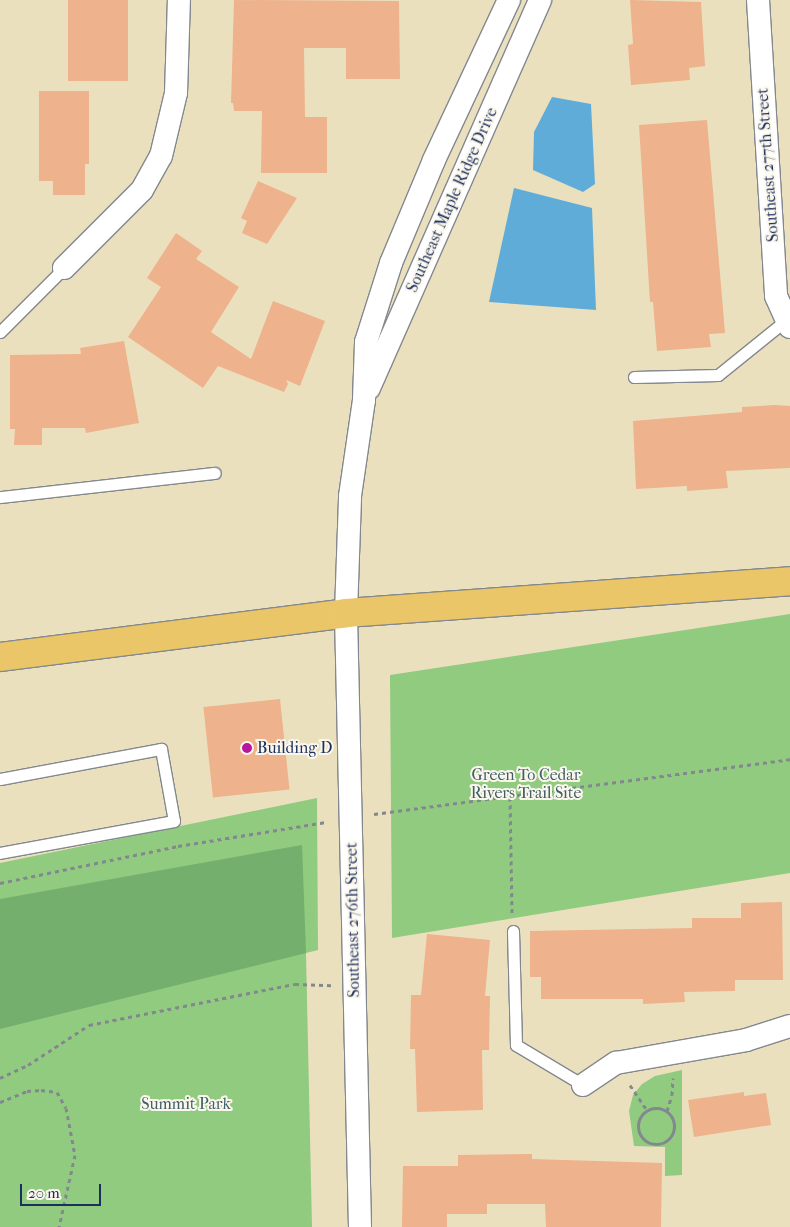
<!DOCTYPE html>
<html>
<head>
<meta charset="utf-8">
<style>
	body { margin:0 }
	#map { position:relative; width:790px; height:1227px; overflow:hidden; background:#ebe0be; font-family:"IM FELL French Canon",serif }
	div>[style] { position:absolute }
	.green>* { inset:0; background:#90cb80 }
	.forest>* { inset:0; background:#74af6e }
	.water>* { inset:0; background:#5facd8 }
	.building>* { inset:0; background:#eeb28c; transform-origin:0 0 }
	.path>* { height:3px; margin-top:-1.5px; transform-origin:0; background:repeating-linear-gradient(90deg,#83888e 0 4px,transparent 0 8px) }
	.path>.ring { margin:-1.5px; padding:0; box-sizing:content-box; background:none; border:3px solid #83888e; border-radius:50% }
	.roads { filter:drop-shadow(1px 0 #83888e) drop-shadow(-1px 0 #83888e) drop-shadow(0 1px #83888e) drop-shadow(0 -1px #83888e) }
	.lane>* { height:11px; margin:-5.5px; padding:0 5.5px; transform-origin:5.5px; border-radius:5.5px; background:#fff }
	.street>* { height:22px; margin:-11px; padding:0 11px; transform-origin:11px; border-radius:11px; background:#fff }
	.primary>* { height:28px; margin:-14px; padding:0 14px; transform-origin:14px; border-radius:14px; background:#ebc669 }
	.dots>* { width:14px; height:14px; translate:-50% -50%; box-sizing:border-box; border:2px solid #fbf7ec; border-radius:50% }
	span { translate:-50% -50%; white-space:nowrap; text-align:center; line-height:1.15; -webkit-text-stroke:4px #fbf7ec; paint-order:stroke }
	.street-label { font-size:16px; color:#1b2f5e }
	.poi-label { font-size:16px; color:#1b2f5e }
	.left { translate:0 -50%; text-align:left }
	.park-label { font-size:16px; color:#3e5e68 }
	.scale { position:absolute; left:20px; top:1184px; width:81px; height:22px; box-sizing:border-box; border:2px solid #1b2f5e; border-top:0; padding-left:6px; font-size:15px; line-height:18px; white-space:nowrap; color:#1b2f5e; -webkit-text-stroke:4px #fbf7ec; paint-order:stroke }
</style>
</head>
<body>
<div id="map">
	<div class="green">
		<i style="clip-path:polygon(790px 614px,790px 873px,392px 938px,390px 675px)"></i>
		<i style="clip-path:polygon(317px 798px,318px 950px,306px 953px,312px 1227px,0 1227px,0 863px)"></i>
		<i style="clip-path:polygon(682px 1070px,682px 1175px,665px 1176px,665px 1147px,634px 1146px,629px 1111px,633px 1095px,642px 1084px,655px 1076px)"></i>
	</div>
	<div class="forest">
		<i style="clip-path:polygon(302px 845px,306px 953px,0 1029px,0 899px)"></i>
	</div>
	<div class="water">
		<i style="clip-path:polygon(552px 97px,591px 104px,595px 184px,583px 192px,533px 170px,534px 132px)"></i>
		<i style="clip-path:polygon(514px 188px,592px 208px,596px 310px,489px 302px)"></i>
	</div>
	<div class="building">
		<i style="left:68px;top:0;width:60px;height:81px"></i>
		<i style="clip-path:polygon(234px 0,399px 1px,400px 79px,346px 79px,346px 48px,304px 48px,305px 117px,327px 117px,327px 173px,261px 173px,262px 111px,234px 111px,233px 103px,231px 103px)"></i>
		<i style="clip-path:polygon(630px 0,701px 2px,705px 66px,689px 68px,690px 80px,631px 85px,628px 45px,633px 44px)"></i>
		<i style="clip-path:polygon(39px 91px,89px 91px,89px 164px,85px 164px,85px 195px,53px 195px,53px 181px,39px 181px)"></i>
		<i style="clip-path:polygon(707px 120px,725px 333px,709px 334px,711px 347px,657px 351px,653px 302px,650px 302px,639px 125px)"></i>
		<i style="clip-path:polygon(258px 181px,297px 198px,267px 244px,242px 233px,247px 221px,241px 218px)"></i>
		<i style="clip-path:polygon(176px 233px,202px 251px,196px 259px,239px 287px,211px 332px,251px 359px,273px 301px,325px 321px,300px 386px,286px 380px,288px 384px,284px 392px,218px 366px,203px 388px,128px 337px,161px 287px,147px 278px)"></i>
		<i style="clip-path:polygon(124px 341px,139px 423px,86px 433px,85px 428px,42px 428px,42px 445px,14px 445px,15px 429px,10px 429px,10px 355px,81px 354px,80px 348px)"></i>
		<i style="clip-path:polygon(775px 405px,790px 406px,790px 468px,726px 471px,728px 488px,687px 491px,687px 486px,636px 489px,633px 421px,742px 412px,742px 407px)"></i>
		<i style="left:280px;top:699px;width:91px;height:77px;rotate:84deg"></i>
		<i style="clip-path:polygon(782px 902px,783px 980px,735px 980px,735px 991px,684px 992px,685px 1002px,643px 1004px,643px 999px,541px 999px,541px 977px,530px 977px,530px 931px,692px 928px,692px 918px,741px 918px,741px 903px)"></i>
		<i style="clip-path:polygon(427px 934px,490px 940px,485px 996px,490px 996px,489px 1050px,482px 1050px,483px 1110px,417px 1112px,415px 1049px,410px 1049px,411px 995px,421px 995px)"></i>
		<i style="clip-path:polygon(744px 1092px,744px 1096px,766px 1093px,771px 1125px,694px 1137px,688px 1100px)"></i>
		<i style="clip-path:polygon(532px 1154px,532px 1159px,662px 1163px,661px 1227px,546px 1227px,545px 1204px,487px 1204px,487px 1214px,447px 1214px,447px 1227px,402px 1227px,403px 1166px,458px 1166px,458px 1155px)"></i>
	</div>
	<div class="path">
		<i style="left:510px;top:797px;width:116px;rotate:89deg"></i>
		<i style="left:374px;top:814px;width:420px;rotate:-7.5deg"></i>
		<i style="left:0;top:883px;width:182px;rotate:-11.7deg"></i>
		<i style="left:178px;top:846px;width:150px;rotate:-9.2deg"></i>
		<i style="left:0;top:1078px;width:31px;rotate:-25deg"></i>
		<i style="left:28px;top:1065px;width:73px;rotate:-33.3deg"></i>
		<i style="left:89px;top:1025px;width:210px;rotate:-11.3deg"></i>
		<i style="left:295px;top:984px;width:36px;rotate:2deg"></i>
		<i style="left:630px;top:1085px;width:30px;rotate:56deg"></i>
		<i style="left:0;top:1102px;width:29px;rotate:-22deg"></i>
		<i style="left:27px;top:1091px;width:14px;rotate:-4deg"></i>
		<i style="left:41px;top:1090px;width:16px;rotate:7deg"></i>
		<i style="left:57px;top:1092px;width:18px;rotate:61deg"></i>
		<i style="left:66px;top:1108px;width:48px;rotate:79.2deg"></i>
		<i style="left:75px;top:1155px;width:74px;rotate:102.5deg"></i>
		<i class="ring" style="left:638px;top:1108px;width:33px;height:33px"></i>
		<i style="left:667px;top:1111px;width:17px;rotate:-73deg"></i>
		<i style="left:672px;top:1095px;width:17px;rotate:-87deg"></i>
	</div>
	<div class="roads">
		<div class="lane">
			<i style="left:0;top:332px;width:91px;rotate:-45deg"></i>
			<i style="left:634px;top:377px;width:84px;rotate:-1.4deg"></i>
			<i style="left:718px;top:375px;width:86px;rotate:-38.9deg"></i>
			<i style="left:0;top:497px;width:216px;rotate:-6.4deg"></i>
			<i style="left:0;top:779px;width:164px;rotate:-10.6deg"></i>
			<i style="left:161px;top:749px;width:73px;rotate:79.8deg"></i>
			<i style="left:174px;top:821px;width:177px;rotate:169.6deg"></i>
			<i style="left:513px;top:931px;width:114px;rotate:88.5deg"></i>
			<i style="left:516px;top:1045px;width:78px;rotate:30.8deg"></i>
		</div>
		<div class="street">
			<i style="left:758px;top:0;width:297px;rotate:86.5deg"></i>
			<i style="left:776px;top:296px;width:34px;rotate:66deg"></i>
			<i style="left:64px;top:268px;width:110px;rotate:-45deg"></i>
			<i style="left:142px;top:190px;width:39px;rotate:-61deg"></i>
			<i style="left:161px;top:156px;width:65px;rotate:-76.6deg"></i>
			<i style="left:176px;top:93px;width:93px;rotate:-88.2deg"></i>
			<i style="left:369px;top:388px;width:424px;rotate:-66.2deg"></i>
			<i style="left:583px;top:1085px;width:40px;rotate:-34deg"></i>
			<i style="left:616px;top:1063px;width:132px;rotate:-10deg"></i>
			<i style="left:746px;top:1040px;width:46px;rotate:-17.7deg"></i>
			<i style="left:360px;top:1227px;width:614px;rotate:-91.31deg"></i>
			<i style="left:346px;top:613px;width:117px;rotate:-88deg"></i>
			<i style="left:350px;top:496px;width:97px;rotate:-81.7deg"></i>
			<i style="left:364px;top:400px;width:58px;rotate:-88deg"></i>
			<i style="left:366px;top:342px;width:83px;rotate:-72.4deg"></i>
			<i style="left:391px;top:263px;width:112px;rotate:-67.3deg"></i>
			<i style="left:434px;top:160px;width:177px;rotate:-64.9deg"></i>
		</div>
		<div class="primary">
			<i style="left:0;top:657px;width:349px;rotate:-7.2deg"></i>
			<i style="left:346px;top:613px;width:445px;rotate:-4.1deg"></i>
		</div>
	</div>
	<div class="dots">
		<i style="left:247px;top:748px;background:#b5179e"></i>
	</div>
	<div class="street-label">
		<span style="left:768px;top:165px;rotate:-94deg">Southeast 277th Street</span>
		<span style="left:452px;top:200px;rotate:-66deg">Southeast Maple Ridge Drive</span>
		<span style="left:353px;top:920px;rotate:-91deg">Southeast 276th Street</span>
	</div>
	<div class="poi-label">
		<span class="left" style="left:257px;top:748px">Building D</span>
	</div>
	<div class="park-label">
		<span style="left:526px;top:784px">Green To Cedar<br>Rivers Trail Site</span>
		<span style="left:186px;top:1104px">Summit Park</span>
	</div>
	<div class="scale">20 m</div>
</div>
</body>
</html>
